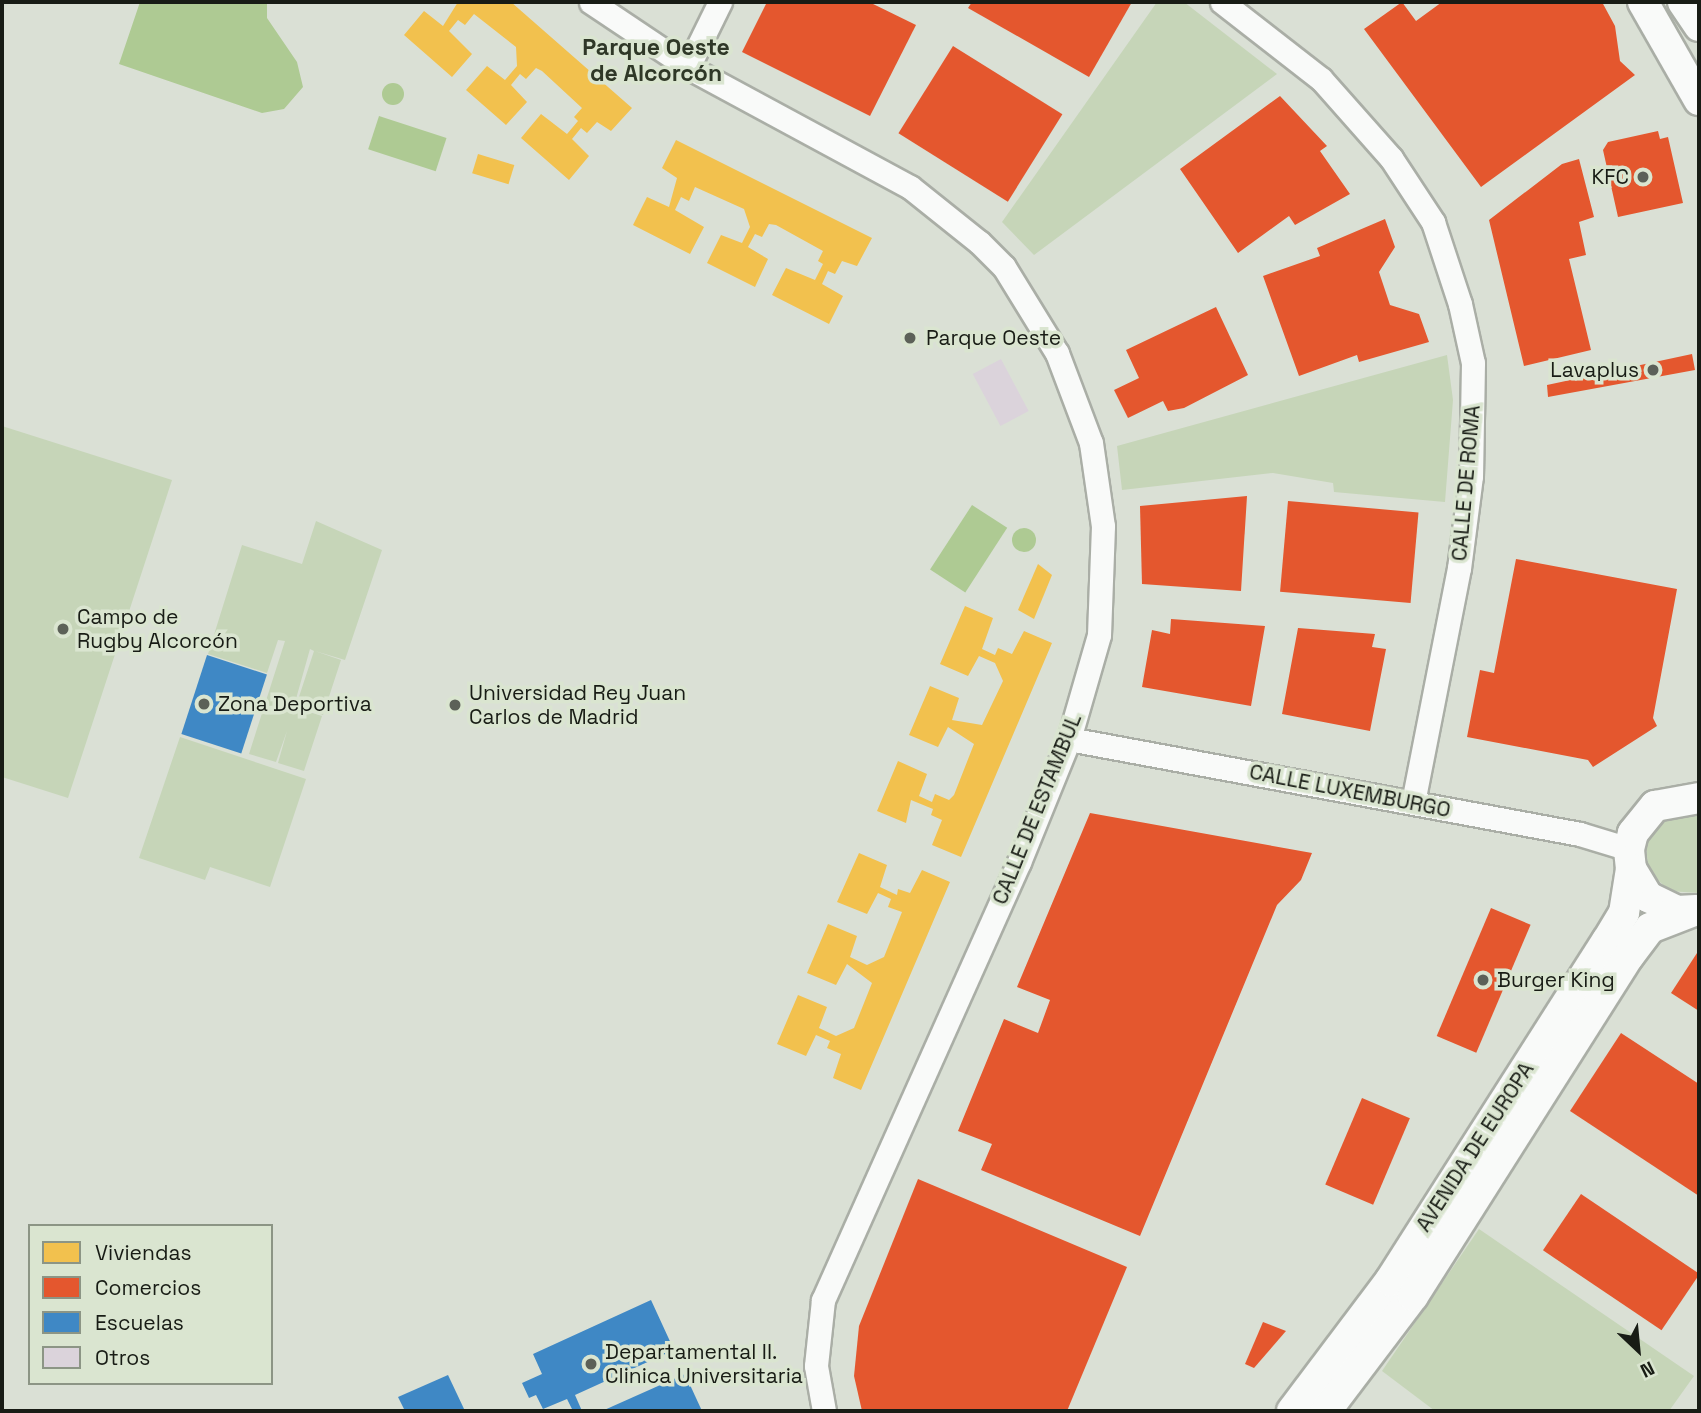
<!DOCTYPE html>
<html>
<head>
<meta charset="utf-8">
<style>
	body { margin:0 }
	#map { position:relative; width:1701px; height:1413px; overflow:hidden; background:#dae0d5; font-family:"Space Grotesk",sans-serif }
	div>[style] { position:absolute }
	.green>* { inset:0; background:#c6d5b8 }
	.water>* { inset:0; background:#aeca93; transform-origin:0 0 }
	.round { border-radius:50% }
	.homes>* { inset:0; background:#f2c14e; transform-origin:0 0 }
	.shops>* { inset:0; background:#e4572e; transform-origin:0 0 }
	.schools>* { inset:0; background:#3f88c5; transform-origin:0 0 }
	.building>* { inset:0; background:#dbd3db; transform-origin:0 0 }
	.roads { filter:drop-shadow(2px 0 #aaaea6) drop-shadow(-2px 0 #aaaea6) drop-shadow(0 2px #aaaea6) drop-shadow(0 -2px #aaaea6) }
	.minor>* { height:23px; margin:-11.5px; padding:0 11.5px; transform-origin:11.5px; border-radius:11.5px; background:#f9faf9 }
	.tertiary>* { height:30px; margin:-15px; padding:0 15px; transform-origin:15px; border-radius:15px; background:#f9faf9 }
	.dots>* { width:19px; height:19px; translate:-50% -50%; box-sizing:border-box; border:4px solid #dae5d0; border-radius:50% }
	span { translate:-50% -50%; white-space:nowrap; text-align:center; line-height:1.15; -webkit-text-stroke:7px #dae5d0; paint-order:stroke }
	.poi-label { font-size:21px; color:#181c15 }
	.right { translate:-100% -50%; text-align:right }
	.left { translate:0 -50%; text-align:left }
	.street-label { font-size:21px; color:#181c15 }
	.neighbourhood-label { font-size:23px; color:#2f3827; font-weight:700 }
	.frame { position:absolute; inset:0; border:4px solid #181c15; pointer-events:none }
	.legend { position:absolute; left:28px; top:1224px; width:245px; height:161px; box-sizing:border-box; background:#dae5d0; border:2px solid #8c9585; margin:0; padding:9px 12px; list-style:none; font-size:21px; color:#181c15 }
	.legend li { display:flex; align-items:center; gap:14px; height:35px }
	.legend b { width:35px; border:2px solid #8c9585 }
	.north { position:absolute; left:1603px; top:1315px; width:70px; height:70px; -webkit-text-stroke:5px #dae5d0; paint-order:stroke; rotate:154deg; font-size:19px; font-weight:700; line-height:28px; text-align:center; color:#181c15 }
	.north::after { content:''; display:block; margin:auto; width:24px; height:32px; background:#181c15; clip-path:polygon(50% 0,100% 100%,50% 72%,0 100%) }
</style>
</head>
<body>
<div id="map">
	<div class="green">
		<i style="clip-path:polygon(1157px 2px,1184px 2px,1277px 74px,1034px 255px,1002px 222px)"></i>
		<i style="clip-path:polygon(1447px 355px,1453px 400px,1445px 502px,1334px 492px,1333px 483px,1273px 473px,1122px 490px,1117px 446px)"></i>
		<i style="clip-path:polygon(2px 426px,172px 480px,68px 798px,2px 777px)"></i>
		<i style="clip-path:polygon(316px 521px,382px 550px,345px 660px,315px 651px,341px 660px,323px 715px,296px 706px,314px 651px,310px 649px,294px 706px,269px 699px,322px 716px,304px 771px,278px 763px,287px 731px,276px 762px,249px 754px,285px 641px,278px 640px,267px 673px,208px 654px,242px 545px,302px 564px)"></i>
		<i style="clip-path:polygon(180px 737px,306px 779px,270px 887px,210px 867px,205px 880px,139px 858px)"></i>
		<i style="clip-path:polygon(1699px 813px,1699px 893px,1669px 891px,1648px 870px,1646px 841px,1663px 818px)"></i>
		<i style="clip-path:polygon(1479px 1229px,1694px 1376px,1669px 1411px,1435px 1411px,1382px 1371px)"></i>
	</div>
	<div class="water">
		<i style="clip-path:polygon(140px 2px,267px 2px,267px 18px,297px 62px,303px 87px,284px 109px,262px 113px,119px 64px)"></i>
		<i class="round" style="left:382px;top:83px;width:22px;height:22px"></i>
		<i style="left:379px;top:116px;width:71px;height:35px;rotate:18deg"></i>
		<i style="left:972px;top:505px;width:42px;height:77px;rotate:33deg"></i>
		<i class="round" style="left:1012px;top:528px;width:24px;height:24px"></i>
	</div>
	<div class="homes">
		<i style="clip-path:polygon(458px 2px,511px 2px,632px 108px,611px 131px,597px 122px,587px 133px,581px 128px,572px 139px,589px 156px,569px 180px,521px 138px,541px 114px,567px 134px,578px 121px,574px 117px,582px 108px,542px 71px,536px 68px,526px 79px,520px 74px,511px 85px,527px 102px,506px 125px,466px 90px,487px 66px,505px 80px,517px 66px,516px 47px,474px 14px,465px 25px,458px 20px,449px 31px,472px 54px,452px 77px,404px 35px,424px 11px,443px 26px)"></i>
		<i style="clip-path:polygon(676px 140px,872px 238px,857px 266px,842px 261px,835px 274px,828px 271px,822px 284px,843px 296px,829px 324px,772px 295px,786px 268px,815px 280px,823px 264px,818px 261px,823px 251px,776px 225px,769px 224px,762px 237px,755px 234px,748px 247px,768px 259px,755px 287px,707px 263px,721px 235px,742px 243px,750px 227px,744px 209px,695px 187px,689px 201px,681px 197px,675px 210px,704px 227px,690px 254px,633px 225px,647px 197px,669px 207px,677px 178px,662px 168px)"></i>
		<i style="left:478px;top:154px;width:38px;height:20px;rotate:17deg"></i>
		<i style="clip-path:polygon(1038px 564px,1052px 575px,1034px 619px,1018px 610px)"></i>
		<i style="clip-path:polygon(965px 606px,993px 618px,982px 649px,995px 655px,998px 648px,1012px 654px,1024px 631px,1052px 643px,961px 857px,932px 845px,942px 820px,931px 815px,933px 809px,911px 800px,906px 823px,877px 811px,898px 761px,927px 774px,919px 796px,932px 802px,935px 794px,949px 800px,954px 795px,974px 744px,948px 727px,938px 747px,909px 735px,930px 686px,959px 698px,952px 720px,982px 725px,1003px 681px,995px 663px,979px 656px,968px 676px,940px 664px)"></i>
		<i style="clip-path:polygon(859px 853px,887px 865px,880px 887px,897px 895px,898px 889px,910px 893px,922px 870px,950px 882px,861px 1090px,833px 1078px,841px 1054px,827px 1048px,830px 1041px,816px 1035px,806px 1056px,777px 1044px,798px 995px,827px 1007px,819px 1028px,836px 1036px,854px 1028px,872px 983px,847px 964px,836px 985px,807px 973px,828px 924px,857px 936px,850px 957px,867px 965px,884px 957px,902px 912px,888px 907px,891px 899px,878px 893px,867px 914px,837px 902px)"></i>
	</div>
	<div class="shops">
		<i style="clip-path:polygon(767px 2px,869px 2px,916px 25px,870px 116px,742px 52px)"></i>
		<i style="clip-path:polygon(972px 2px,1132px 2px,1089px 77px,968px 8px)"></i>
		<i style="clip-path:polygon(1402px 2px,1416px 21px,1442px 2px,1602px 2px,1615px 26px,1620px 61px,1635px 75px,1481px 187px,1364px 29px)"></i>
		<i style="left:953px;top:46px;width:129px;height:103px;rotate:32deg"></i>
		<i style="clip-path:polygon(1280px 96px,1327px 146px,1320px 151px,1350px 194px,1295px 225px,1289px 216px,1238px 253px,1180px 169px)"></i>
		<i style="clip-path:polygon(1658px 131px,1660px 139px,1668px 137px,1683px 203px,1618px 217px,1603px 150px,1608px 142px)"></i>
		<i style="clip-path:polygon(1579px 159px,1594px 217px,1579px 222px,1586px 255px,1569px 259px,1591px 350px,1524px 366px,1489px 220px,1562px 164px)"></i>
		<i style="clip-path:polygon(1385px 219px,1395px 247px,1379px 272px,1390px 305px,1419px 314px,1429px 342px,1359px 362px,1357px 355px,1299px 376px,1263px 276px,1320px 256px,1317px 248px)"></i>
		<i style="clip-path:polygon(1216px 307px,1248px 375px,1184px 408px,1168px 411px,1163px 401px,1128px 418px,1114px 390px,1139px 378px,1126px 350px)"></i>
		<i style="clip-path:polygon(1692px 354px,1695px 370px,1548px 397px,1547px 385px)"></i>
		<i style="clip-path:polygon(1247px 496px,1241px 591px,1142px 584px,1140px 506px)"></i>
		<i style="left:1288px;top:501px;width:131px;height:91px;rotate:5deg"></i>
		<i style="clip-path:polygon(1516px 559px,1677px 589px,1653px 718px,1657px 726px,1593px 767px,1588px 760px,1467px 737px,1480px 670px,1494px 673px)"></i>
		<i style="clip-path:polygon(1171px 619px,1265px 626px,1251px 706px,1142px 687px,1152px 630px,1170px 634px)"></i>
		<i style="clip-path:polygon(1298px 628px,1375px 634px,1372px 647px,1386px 649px,1370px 731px,1282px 714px)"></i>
		<i style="clip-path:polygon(1090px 813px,1312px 853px,1301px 880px,1277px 905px,1140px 1236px,981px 1170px,992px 1144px,958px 1131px,1004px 1019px,1038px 1033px,1050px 1000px,1017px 987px)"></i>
		<i style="left:1491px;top:908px;width:43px;height:139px;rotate:23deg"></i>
		<i style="clip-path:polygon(1697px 953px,1699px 955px,1699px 1011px,1671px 993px)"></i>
		<i style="clip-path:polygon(1621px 1033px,1699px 1084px,1699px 1196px,1570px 1111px)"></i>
		<i style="left:1362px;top:1098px;width:52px;height:94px;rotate:23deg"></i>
		<i style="clip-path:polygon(918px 1179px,1127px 1267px,1067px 1411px,862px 1411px,854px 1376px,859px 1326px)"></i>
		<i style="left:1581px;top:1194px;width:143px;height:68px;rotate:34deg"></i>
		<i style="clip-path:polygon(1263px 1322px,1286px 1331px,1254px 1368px,1245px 1364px)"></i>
	</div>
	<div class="schools">
		<i style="left:207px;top:655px;width:63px;height:83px;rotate:18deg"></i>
		<i style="clip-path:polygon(651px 1300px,674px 1350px,575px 1395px,582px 1411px,573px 1411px,567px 1399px,543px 1409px,536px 1395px,529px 1398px,522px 1383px,542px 1374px,533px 1354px)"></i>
		<i style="clip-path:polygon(685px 1374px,702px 1411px,602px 1411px)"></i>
		<i style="clip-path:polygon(448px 1375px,465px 1411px,405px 1411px,398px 1397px)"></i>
	</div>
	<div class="building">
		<i style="left:1001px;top:359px;width:59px;height:32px;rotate:62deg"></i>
	</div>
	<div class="roads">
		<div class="minor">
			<i style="left:591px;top:2px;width:117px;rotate:33.8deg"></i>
			<i style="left:688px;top:67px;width:252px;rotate:28.4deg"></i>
			<i style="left:910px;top:187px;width:88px;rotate:38.6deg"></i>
			<i style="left:979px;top:242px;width:35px;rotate:45deg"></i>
			<i style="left:1004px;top:267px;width:101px;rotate:58.4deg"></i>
			<i style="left:1057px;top:353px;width:96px;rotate:69.3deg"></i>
			<i style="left:1091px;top:443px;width:84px;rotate:81.8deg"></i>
			<i style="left:1103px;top:526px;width:109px;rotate:92.1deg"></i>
			<i style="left:1099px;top:635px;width:108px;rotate:106.1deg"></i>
			<i style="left:1069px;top:739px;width:133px;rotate:112.1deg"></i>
			<i style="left:1019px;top:862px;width:480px;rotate:114.1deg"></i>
			<i style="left:823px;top:1300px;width:66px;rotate:96.1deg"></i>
			<i style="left:816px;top:1366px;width:46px;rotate:79.9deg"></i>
			<i style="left:1222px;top:2px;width:125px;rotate:37.9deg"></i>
			<i style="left:1321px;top:79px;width:106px;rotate:48.5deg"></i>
			<i style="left:1391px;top:158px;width:77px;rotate:56.7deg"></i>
			<i style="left:1433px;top:222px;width:86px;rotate:71.8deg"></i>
			<i style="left:1460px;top:304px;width:60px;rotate:77.6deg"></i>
			<i style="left:1473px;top:363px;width:113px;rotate:91deg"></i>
			<i style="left:1471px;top:476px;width:93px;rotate:97.4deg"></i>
			<i style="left:1459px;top:568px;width:238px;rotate:101.1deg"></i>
			<i style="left:688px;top:67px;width:72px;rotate:-63.8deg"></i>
			<i style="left:1069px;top:739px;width:520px;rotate:10.53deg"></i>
			<i style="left:1580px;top:834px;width:51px;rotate:17deg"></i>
		</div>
		<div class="tertiary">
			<i style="left:1643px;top:2px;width:113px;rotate:60.3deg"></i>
			<i style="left:1683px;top:2px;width:29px;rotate:56deg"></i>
			<i style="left:1696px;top:910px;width:19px;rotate:177deg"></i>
			<i style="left:1677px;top:911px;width:32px;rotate:-154deg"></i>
			<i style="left:1648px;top:897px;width:33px;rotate:-121deg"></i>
			<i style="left:1631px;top:869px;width:20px;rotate:-96deg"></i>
			<i style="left:1629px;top:849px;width:16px;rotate:-76deg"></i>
			<i style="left:1633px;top:833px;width:35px;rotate:-51deg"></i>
			<i style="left:1655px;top:806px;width:45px;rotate:-10.3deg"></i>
			<i style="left:1292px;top:1411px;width:163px;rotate:-53deg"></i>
			<i style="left:1390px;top:1281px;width:403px;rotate:-57.5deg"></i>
			<i style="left:1607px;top:941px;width:33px;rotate:-59deg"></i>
			<i style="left:1624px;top:913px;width:45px;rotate:-81deg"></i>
			<i style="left:1326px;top:1411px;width:144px;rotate:-52.9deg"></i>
			<i style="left:1413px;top:1296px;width:403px;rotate:-57.6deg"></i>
			<i style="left:1629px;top:956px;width:35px;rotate:-53deg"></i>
			<i style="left:1650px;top:928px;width:47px;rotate:-21.1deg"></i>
		</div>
	</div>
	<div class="dots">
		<i style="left:1643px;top:177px;background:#5c6158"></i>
		<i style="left:910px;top:338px;background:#5c6158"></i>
		<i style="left:1653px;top:370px;background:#5c6158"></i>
		<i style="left:63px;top:629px;background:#5c6158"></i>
		<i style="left:204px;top:704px;background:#5c6158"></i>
		<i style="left:455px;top:705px;background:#5c6158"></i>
		<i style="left:1483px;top:980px;background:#5c6158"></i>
		<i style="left:591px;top:1364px;background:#5c6158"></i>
	</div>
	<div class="poi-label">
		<span class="right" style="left:1629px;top:177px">KFC</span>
		<span class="left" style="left:926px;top:338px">Parque Oeste</span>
		<span class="right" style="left:1639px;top:370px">Lavaplus</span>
		<span class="left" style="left:77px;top:629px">Campo de<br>Rugby Alcorcón</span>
		<span class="left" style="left:469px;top:705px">Universidad Rey Juan<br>Carlos de Madrid</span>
		<span class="left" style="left:218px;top:704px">Zona Deportiva</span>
		<span class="left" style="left:1497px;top:980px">Burger King</span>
		<span class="left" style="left:605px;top:1364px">Departamental II.<br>Clinica Universitaria</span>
	</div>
	<div class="street-label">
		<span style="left:1466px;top:483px;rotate:-85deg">CALLE DE ROMA</span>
		<span style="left:1350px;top:791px;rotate:11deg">CALLE LUXEMBURGO</span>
		<span style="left:1037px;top:809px;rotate:-68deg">CALLE DE ESTAMBUL</span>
		<span style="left:1475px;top:1147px;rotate:-57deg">AVENIDA DE EUROPA</span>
	</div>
	<div class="neighbourhood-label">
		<span style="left:656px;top:60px">Parque Oeste<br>de Alcorcón</span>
	</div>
	<div class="frame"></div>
	<ul class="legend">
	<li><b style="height:19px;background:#f2c14e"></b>Viviendas</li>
	<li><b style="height:19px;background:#e4572e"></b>Comercios</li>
	<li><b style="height:19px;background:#3f88c5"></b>Escuelas</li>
	<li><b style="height:19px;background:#dbd3db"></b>Otros</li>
	</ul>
	<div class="north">N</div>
</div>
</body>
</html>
